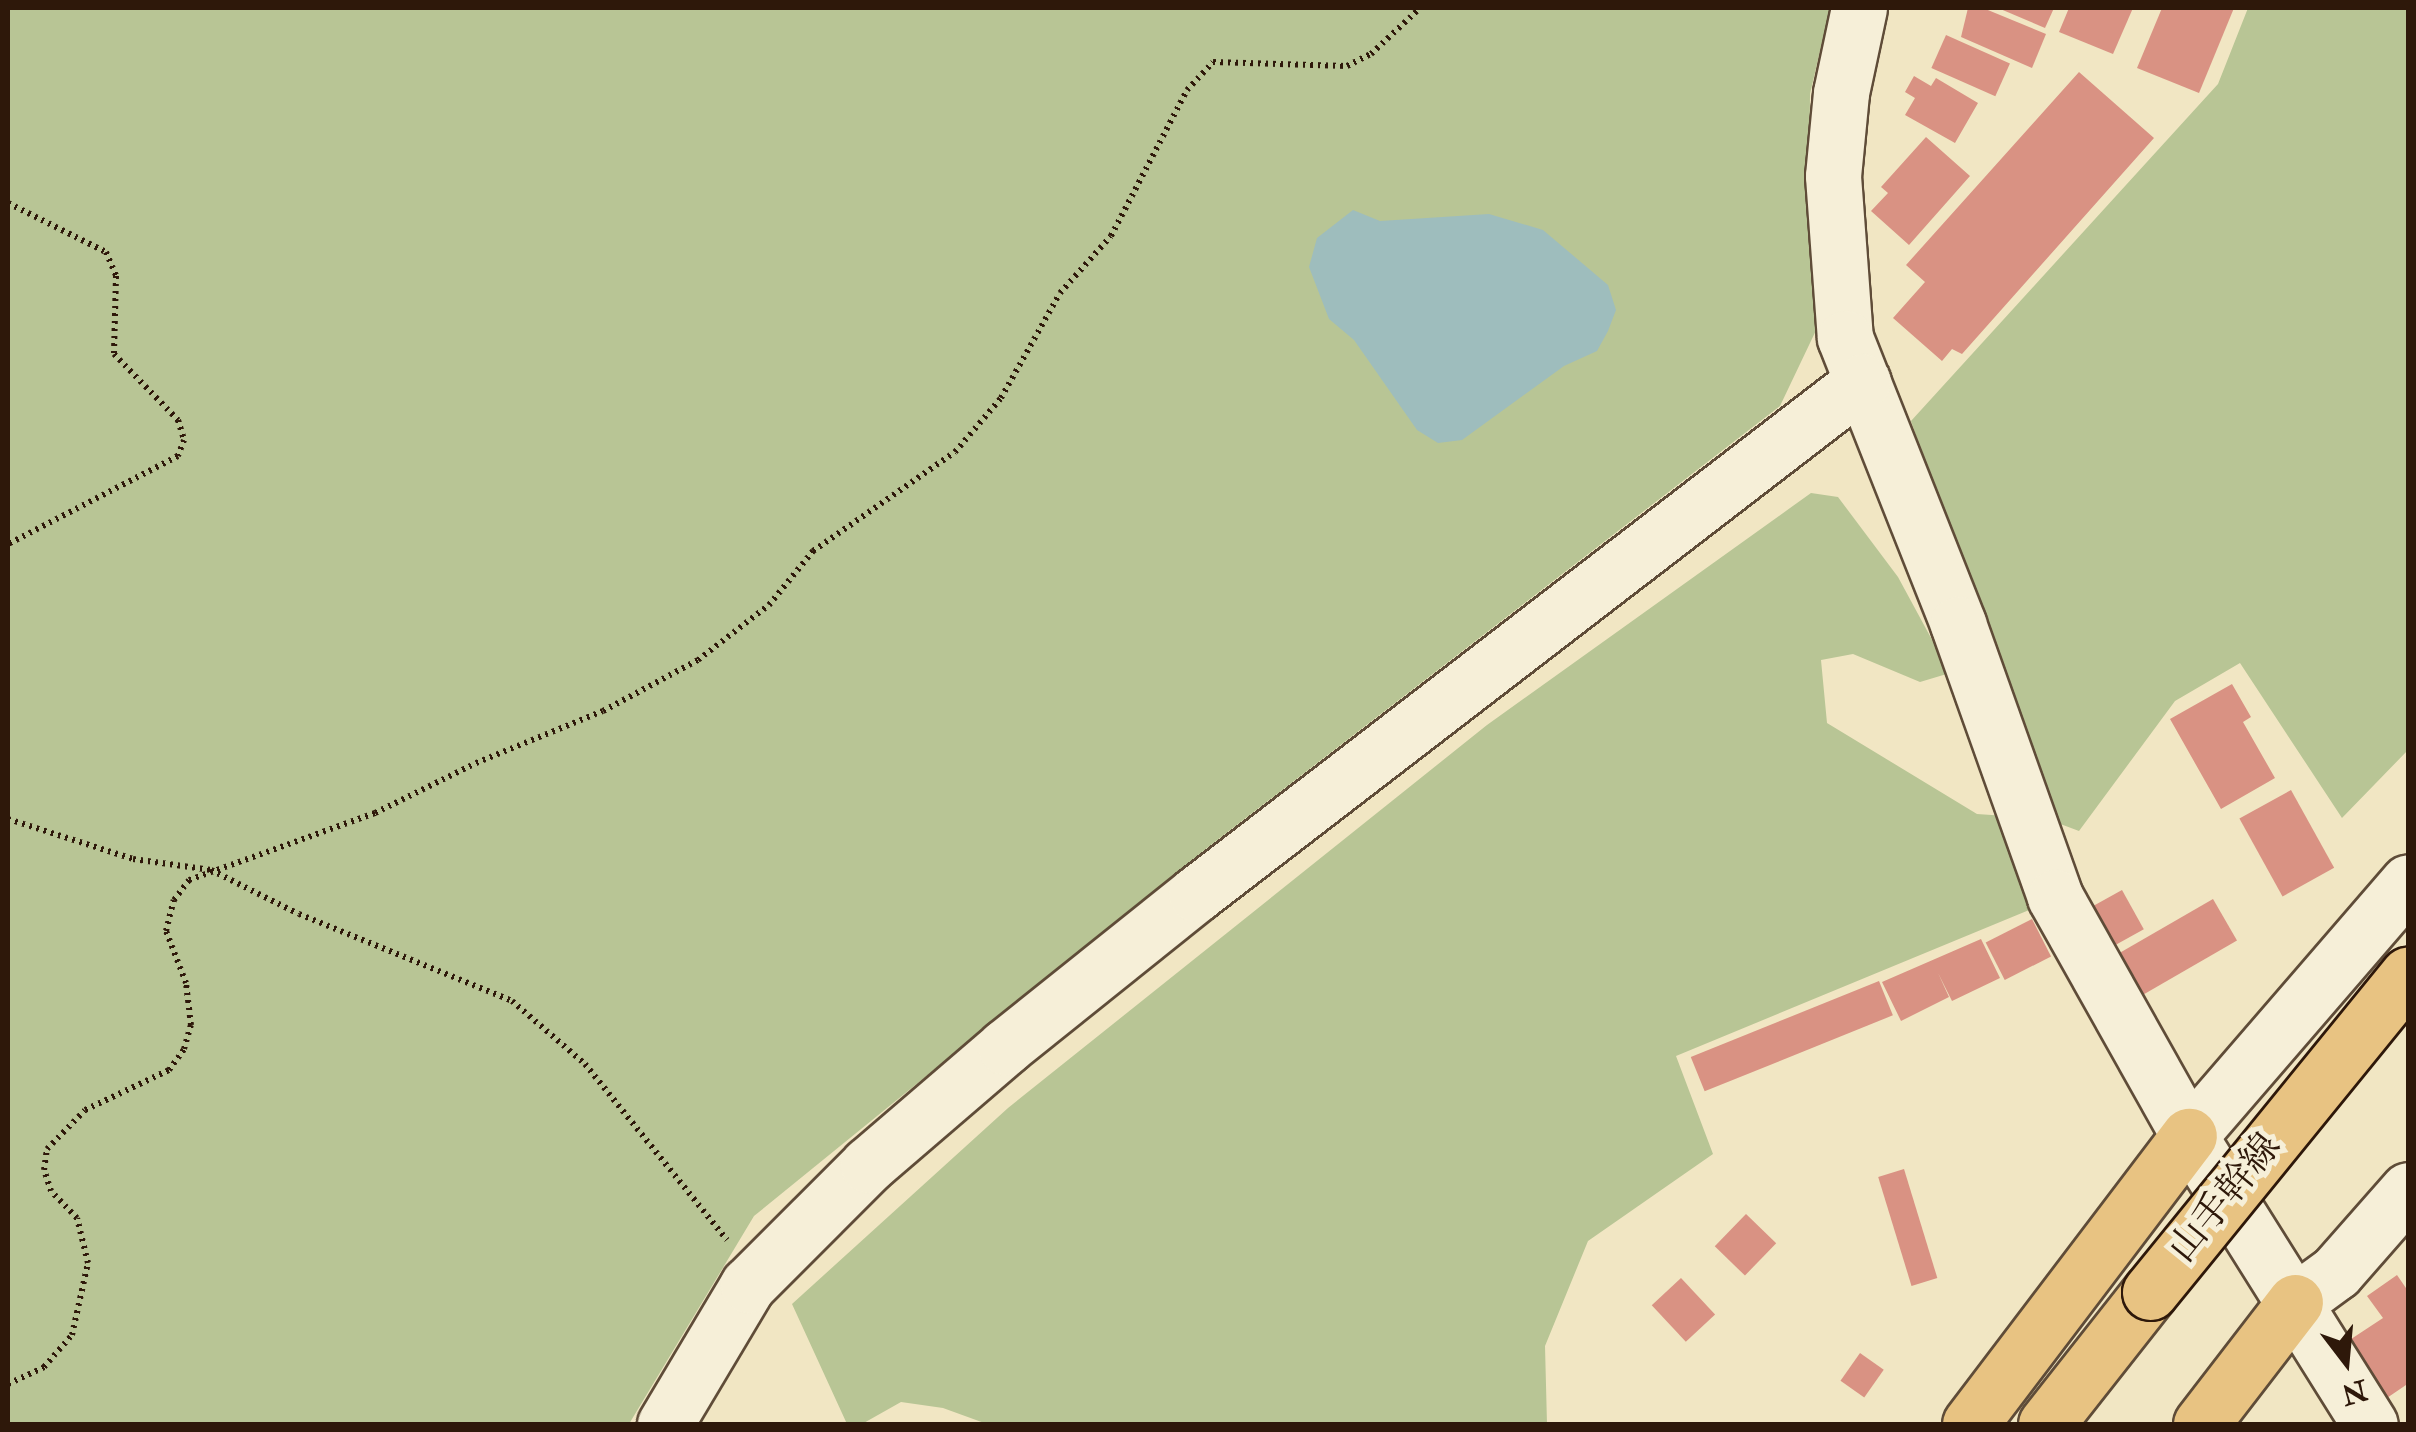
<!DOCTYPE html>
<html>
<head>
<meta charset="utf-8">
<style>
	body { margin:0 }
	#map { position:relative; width:2416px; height:1432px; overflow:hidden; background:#f1e6c3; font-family:"IM FELL Double Pica","Noto Serif JP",serif }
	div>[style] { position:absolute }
	.green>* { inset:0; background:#b8c595 }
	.water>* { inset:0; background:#9ebdbd }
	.building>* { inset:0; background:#d99283; transform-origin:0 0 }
	.path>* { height:6px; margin-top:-3px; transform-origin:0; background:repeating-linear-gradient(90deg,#2e180a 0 2.5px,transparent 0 7.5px) }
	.roads { filter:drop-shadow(2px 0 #5f4c38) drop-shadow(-2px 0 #5f4c38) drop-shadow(0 2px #5f4c38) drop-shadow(0 -2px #5f4c38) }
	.minor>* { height:55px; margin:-27.5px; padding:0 27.5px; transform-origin:27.5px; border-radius:27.5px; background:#f6efd8 }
	.major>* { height:55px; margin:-27.5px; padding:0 27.5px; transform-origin:27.5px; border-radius:27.5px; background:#e8c382 }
	.bridges { filter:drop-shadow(2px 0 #2e180a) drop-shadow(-2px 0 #2e180a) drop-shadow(0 2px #2e180a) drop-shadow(0 -2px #2e180a) }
	.major-bridge>* { height:55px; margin:-27.5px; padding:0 27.5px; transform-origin:27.5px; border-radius:27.5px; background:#e8c382 }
	span { translate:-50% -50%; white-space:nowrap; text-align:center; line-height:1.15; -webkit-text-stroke:10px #f6efd8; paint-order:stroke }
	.street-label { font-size:38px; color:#2e180a }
	.frame { position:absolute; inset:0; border:10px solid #2e180a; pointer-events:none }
	.north { position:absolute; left:2296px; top:1312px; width:100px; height:100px; -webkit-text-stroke:8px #f6efd8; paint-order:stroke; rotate:164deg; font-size:28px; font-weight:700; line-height:40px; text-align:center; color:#2e180a }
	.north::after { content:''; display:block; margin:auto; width:35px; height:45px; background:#2e180a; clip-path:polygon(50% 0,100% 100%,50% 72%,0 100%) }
</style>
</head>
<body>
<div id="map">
	<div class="green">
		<i style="clip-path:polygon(8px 8px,1830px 8px,1810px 94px,1809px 225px,1820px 322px,1780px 406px,1207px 848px,754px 1216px,629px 1424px,8px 1424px)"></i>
		<i style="clip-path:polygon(2248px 8px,2408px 8px,2408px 750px,2342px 818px,2240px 663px,2175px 701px,2079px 831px,2047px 819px,1911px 421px,2218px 84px)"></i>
		<i style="clip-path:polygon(1811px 493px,1838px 497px,1898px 577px,1950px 673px,1920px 682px,1853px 654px,1821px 660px,1827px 723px,1977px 814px,2006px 816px,2034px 908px,1676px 1056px,1713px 1154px,1588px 1241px,1545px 1346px,1547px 1424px,987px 1424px,943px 1408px,901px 1402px,862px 1424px,847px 1424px,792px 1304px,1008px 1108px,1487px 725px)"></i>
	</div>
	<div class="water">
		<i style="clip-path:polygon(1353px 210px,1380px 221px,1489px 214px,1543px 230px,1608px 285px,1616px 310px,1608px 331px,1597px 351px,1564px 366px,1462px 440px,1438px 443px,1417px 430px,1354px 340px,1329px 319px,1309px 267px,1317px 238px)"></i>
	</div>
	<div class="building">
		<i style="clip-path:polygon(1968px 8px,1983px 8px,2046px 34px,2032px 68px,1961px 37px)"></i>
		<i style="clip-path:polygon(1998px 8px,2054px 8px,2045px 28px)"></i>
		<i style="clip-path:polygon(2069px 8px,2133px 8px,2113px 54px,2059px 32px)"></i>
		<i style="clip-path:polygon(2162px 8px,2234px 8px,2199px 93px,2137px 68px)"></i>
		<i style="left:1946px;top:35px;width:70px;height:36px;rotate:24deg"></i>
		<i style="clip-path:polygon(2079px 72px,2154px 138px,1962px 354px,1952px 349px,1942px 361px,1893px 318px,1925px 282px,1906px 265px)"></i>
		<i style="clip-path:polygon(1914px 76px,1931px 86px,1936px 78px,1978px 103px,1955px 143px,1905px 115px,1915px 98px,1905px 92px)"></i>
		<i style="clip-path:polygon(1926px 137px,1970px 176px,1909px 245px,1871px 211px,1888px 193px,1881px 187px)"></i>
		<i style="clip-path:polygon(2232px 684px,2251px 717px,2243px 722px,2275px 778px,2221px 809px,2170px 719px)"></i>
		<i style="left:2291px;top:790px;width:89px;height:59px;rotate:61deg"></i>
		<i style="left:2122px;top:890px;width:45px;height:34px;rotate:61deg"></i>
		<i style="left:2213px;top:899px;width:48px;height:117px;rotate:60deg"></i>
		<i style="left:2032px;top:919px;width:42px;height:52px;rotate:63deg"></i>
		<i style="clip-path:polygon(1981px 939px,2000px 978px,1952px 1001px,1938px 973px,1949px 997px,1901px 1021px,1882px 982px)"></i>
		<i style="left:1879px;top:981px;width:37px;height:203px;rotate:68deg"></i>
		<i style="left:1904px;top:1169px;width:114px;height:27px;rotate:73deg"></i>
		<i style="left:1746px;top:1214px;width:42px;height:45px;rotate:44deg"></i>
		<i style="clip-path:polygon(2397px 1275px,2408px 1291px,2408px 1389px,2406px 1385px,2381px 1402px,2342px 1345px,2383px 1318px,2367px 1296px)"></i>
		<i style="left:1681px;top:1278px;width:50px;height:40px;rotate:47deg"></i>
		<i style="left:1860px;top:1353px;width:29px;height:34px;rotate:35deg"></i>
	</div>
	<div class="path">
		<i style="left:8px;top:203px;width:110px;rotate:26.6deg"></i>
		<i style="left:106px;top:252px;width:26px;rotate:67deg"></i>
		<i style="left:116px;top:276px;width:78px;rotate:91.5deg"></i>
		<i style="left:114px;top:354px;width:92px;rotate:45.9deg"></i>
		<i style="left:178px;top:420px;width:21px;rotate:73deg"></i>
		<i style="left:184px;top:440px;width:17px;rotate:111deg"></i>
		<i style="left:178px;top:456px;width:191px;rotate:152.6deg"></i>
		<i style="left:8px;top:819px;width:131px;rotate:17.7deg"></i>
		<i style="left:133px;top:859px;width:79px;rotate:8deg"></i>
		<i style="left:211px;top:870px;width:98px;rotate:26.6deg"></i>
		<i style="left:299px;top:914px;width:230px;rotate:22.2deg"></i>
		<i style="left:512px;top:1001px;width:96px;rotate:40.8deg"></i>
		<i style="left:585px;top:1064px;width:226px;rotate:51.1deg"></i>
		<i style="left:8px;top:1384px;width:40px;rotate:-25deg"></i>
		<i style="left:44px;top:1367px;width:43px;rotate:-48.8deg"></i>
		<i style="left:72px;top:1335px;width:74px;rotate:-77.5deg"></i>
		<i style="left:88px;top:1263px;width:46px;rotate:-103.7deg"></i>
		<i style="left:77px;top:1218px;width:37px;rotate:-134deg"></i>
		<i style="left:51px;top:1191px;width:22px;rotate:-108deg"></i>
		<i style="left:44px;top:1170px;width:21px;rotate:-82deg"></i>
		<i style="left:47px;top:1149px;width:54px;rotate:-45.7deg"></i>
		<i style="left:85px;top:1110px;width:93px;rotate:-25.5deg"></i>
		<i style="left:169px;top:1070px;width:26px;rotate:-54deg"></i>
		<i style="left:184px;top:1049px;width:25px;rotate:-74deg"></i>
		<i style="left:191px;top:1025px;width:42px;rotate:-96.8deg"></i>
		<i style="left:186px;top:983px;width:56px;rotate:-111deg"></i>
		<i style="left:166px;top:931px;width:32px;rotate:-76deg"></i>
		<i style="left:174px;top:900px;width:25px;rotate:-53deg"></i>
		<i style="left:189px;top:880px;width:198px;rotate:-19.8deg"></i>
		<i style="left:375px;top:813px;width:113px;rotate:-26.3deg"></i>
		<i style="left:476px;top:763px;width:137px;rotate:-22.3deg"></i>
		<i style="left:603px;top:711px;width:108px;rotate:-28.2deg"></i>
		<i style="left:698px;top:660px;width:90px;rotate:-37.8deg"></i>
		<i style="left:769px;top:605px;width:70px;rotate:-50.8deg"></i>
		<i style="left:813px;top:551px;width:173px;rotate:-34.9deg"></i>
		<i style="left:955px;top:452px;width:71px;rotate:-49.6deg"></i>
		<i style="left:1001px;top:398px;width:120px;rotate:-60.7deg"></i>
		<i style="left:1060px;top:293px;width:76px;rotate:-48.2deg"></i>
		<i style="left:1111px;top:236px;width:165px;rotate:-62.5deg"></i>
		<i style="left:1187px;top:90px;width:38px;rotate:-47deg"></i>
		<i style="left:1213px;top:62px;width:134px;rotate:1.7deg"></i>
		<i style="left:1347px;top:66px;width:27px;rotate:-27deg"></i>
		<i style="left:1371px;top:54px;width:67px;rotate:-43.2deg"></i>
	</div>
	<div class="roads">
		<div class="minor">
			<i style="left:1859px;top:8px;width:87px;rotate:102deg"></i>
			<i style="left:1841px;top:93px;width:83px;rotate:95.5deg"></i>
			<i style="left:1833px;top:176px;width:162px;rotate:85.8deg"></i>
			<i style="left:1845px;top:338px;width:308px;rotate:68.4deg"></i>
			<i style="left:1958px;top:624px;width:290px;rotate:70.4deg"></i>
			<i style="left:2055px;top:897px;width:274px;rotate:60.7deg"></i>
			<i style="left:2189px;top:1136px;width:340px;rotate:57.9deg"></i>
			<i style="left:2189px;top:1136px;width:335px;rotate:-49.2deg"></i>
			<i style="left:2295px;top:1302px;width:51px;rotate:-36.2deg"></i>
			<i style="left:2336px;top:1272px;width:109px;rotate:-48.7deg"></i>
			<i style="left:665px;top:1424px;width:162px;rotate:-59.2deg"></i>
			<i style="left:748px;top:1285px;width:170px;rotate:-45deg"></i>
			<i style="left:868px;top:1165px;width:181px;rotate:-40.7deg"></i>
			<i style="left:1005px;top:1047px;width:245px;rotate:-38.7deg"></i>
			<i style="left:1196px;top:894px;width:841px;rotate:-37.56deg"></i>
		</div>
		<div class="major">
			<i style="left:1970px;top:1424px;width:362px;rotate:-52.8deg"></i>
			<i style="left:2046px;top:1424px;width:168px;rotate:-51.8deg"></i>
			<i style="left:2201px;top:1424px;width:154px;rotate:-52.4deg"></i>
		</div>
	</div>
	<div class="bridges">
		<div class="major-bridge">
			<i style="left:2150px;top:1292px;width:409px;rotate:-50.9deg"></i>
		</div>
	</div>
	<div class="street-label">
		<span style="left:2225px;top:1198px;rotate:-51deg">山手幹線</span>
	</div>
	<div class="frame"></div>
	<div class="north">N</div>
</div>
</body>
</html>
